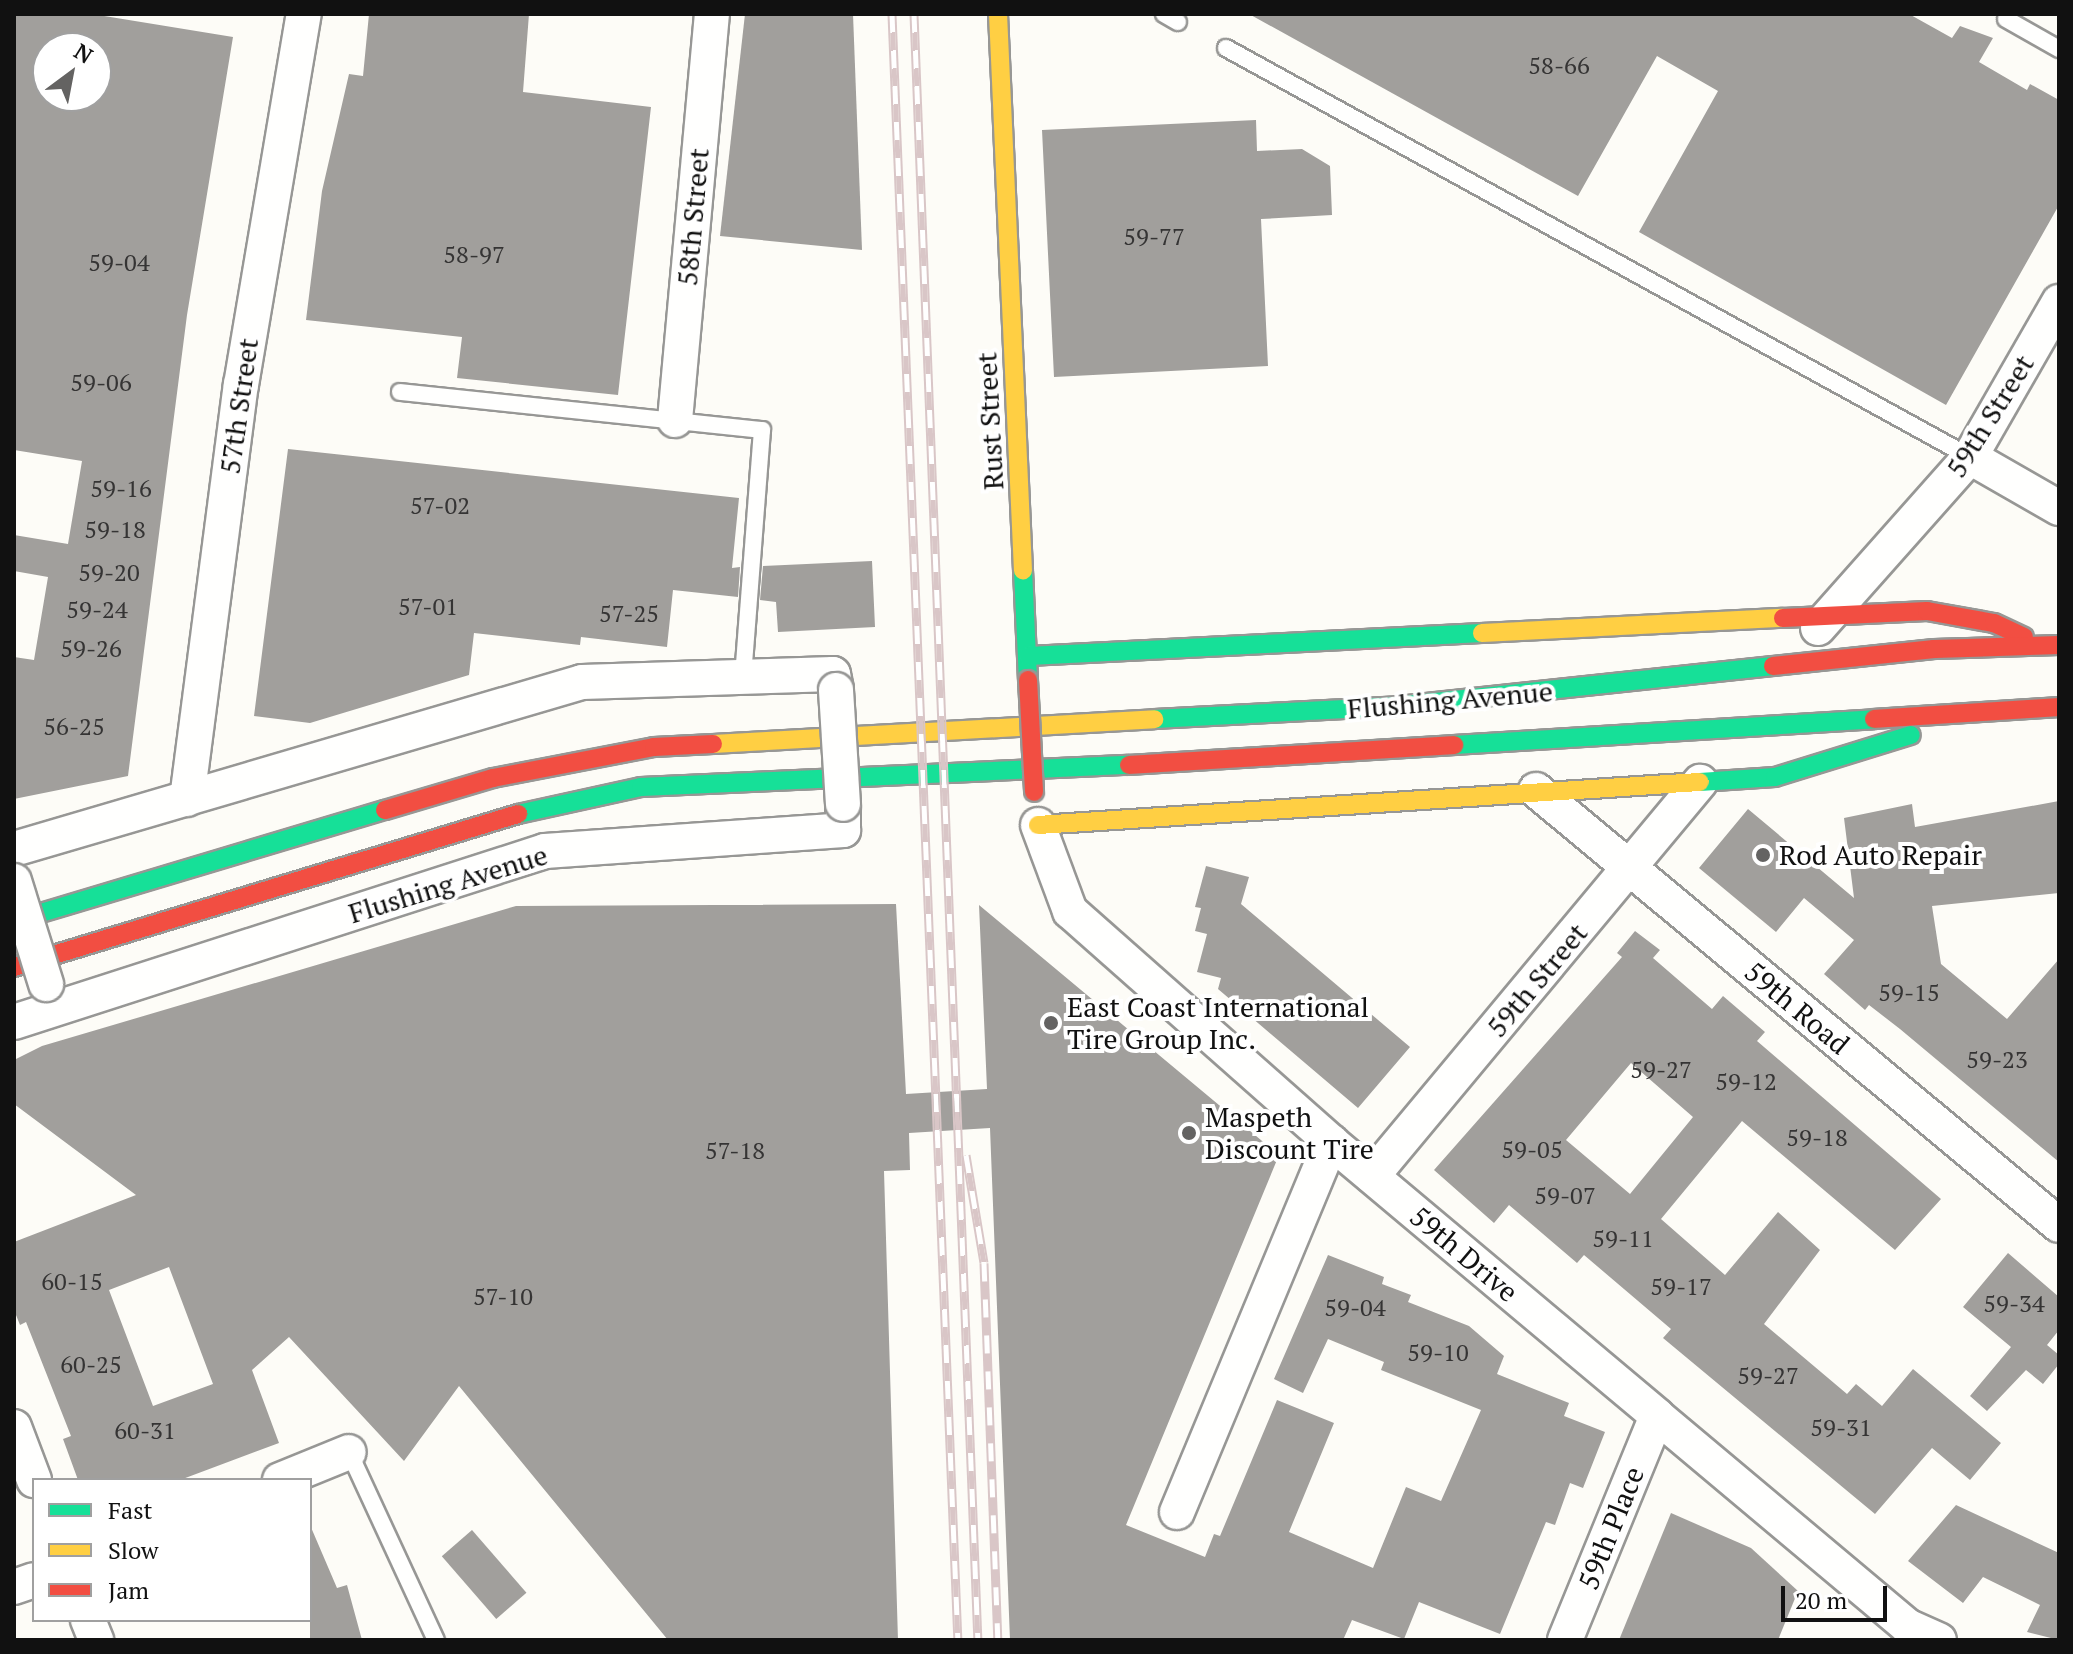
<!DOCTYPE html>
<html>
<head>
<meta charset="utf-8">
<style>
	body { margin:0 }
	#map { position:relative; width:2073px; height:1654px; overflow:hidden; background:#fdfcf7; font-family:"PT Serif",serif }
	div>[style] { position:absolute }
	.building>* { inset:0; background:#a19f9c; transform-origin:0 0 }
	.roads { filter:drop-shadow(2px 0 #979795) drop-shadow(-2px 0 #979795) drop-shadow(0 2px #979795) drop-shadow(0 -2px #979795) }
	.lane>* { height:16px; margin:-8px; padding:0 8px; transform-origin:8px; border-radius:8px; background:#fffffe }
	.street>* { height:34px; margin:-17px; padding:0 17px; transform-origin:17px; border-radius:17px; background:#fffffe }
	.fast>* { height:18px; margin:-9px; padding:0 9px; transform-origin:9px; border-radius:9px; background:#16e098 }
	.slow>* { height:18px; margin:-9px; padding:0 9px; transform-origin:9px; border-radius:9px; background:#ffcf43 }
	.jam>* { height:18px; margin:-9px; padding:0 9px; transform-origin:9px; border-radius:9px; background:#f24e42 }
	.rail>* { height:9px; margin-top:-4.5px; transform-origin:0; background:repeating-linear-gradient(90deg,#fff 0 18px,#d9c6c7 0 36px); box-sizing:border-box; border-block:2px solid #d9c6c7 }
	.bridges { filter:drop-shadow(2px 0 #979795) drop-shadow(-2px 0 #979795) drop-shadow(0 2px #979795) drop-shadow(0 -2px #979795) }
	.street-bridge>* { height:34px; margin:-17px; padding:0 17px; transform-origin:17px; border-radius:17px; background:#fffffe }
	.jam-bridge>* { height:18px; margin:-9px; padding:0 9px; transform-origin:9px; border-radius:9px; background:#f24e42 }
	.dots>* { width:22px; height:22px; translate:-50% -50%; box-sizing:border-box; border:4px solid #fff; border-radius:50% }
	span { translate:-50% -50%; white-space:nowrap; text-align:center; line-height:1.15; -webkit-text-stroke:8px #fff; paint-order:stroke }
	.number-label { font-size:24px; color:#353434 }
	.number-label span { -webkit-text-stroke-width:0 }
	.street-label { font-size:28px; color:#111 }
	.poi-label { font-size:28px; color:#111 }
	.left { translate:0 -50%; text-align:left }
	.frame { position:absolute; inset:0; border:16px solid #111; pointer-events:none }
	.legend { position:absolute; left:32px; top:1478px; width:280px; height:144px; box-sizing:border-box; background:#fff; border:2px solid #a0a0a0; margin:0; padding:10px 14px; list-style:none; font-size:24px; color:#111 }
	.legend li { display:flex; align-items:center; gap:16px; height:40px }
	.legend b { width:40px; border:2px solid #a0a0a0 }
	.north { position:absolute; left:32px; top:32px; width:80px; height:80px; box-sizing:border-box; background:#fff; border:2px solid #a0a0a0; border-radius:50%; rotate:32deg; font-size:22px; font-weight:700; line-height:32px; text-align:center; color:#111 }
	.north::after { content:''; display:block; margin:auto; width:28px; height:36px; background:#646362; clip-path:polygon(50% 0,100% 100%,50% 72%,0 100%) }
	.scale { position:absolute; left:1781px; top:1586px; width:106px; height:36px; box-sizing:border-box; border:4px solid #111; border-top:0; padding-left:10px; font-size:24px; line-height:28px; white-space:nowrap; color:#111; -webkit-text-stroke:6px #fff; paint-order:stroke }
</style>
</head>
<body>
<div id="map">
	<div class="building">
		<i style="clip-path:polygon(evenodd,14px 14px,92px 14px,233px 37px,187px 315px,128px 776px,14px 799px,14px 657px,34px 660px,48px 577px,14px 571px,14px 535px,68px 544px,82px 461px,14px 450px,14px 14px,48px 48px,96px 48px,96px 96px,48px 96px,48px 48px)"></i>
		<i style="clip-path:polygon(369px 14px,529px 14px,523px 92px,651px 107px,618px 395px,457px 378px,462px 337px,306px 320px,322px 191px,349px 74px,363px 76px)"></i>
		<i style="clip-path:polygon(745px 14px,853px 14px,862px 250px,720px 236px)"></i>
		<i style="clip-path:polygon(1249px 14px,1909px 14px,1952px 38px,1960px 26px,1993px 38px,1979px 62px,2027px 90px,2030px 84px,2059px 100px,2059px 205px,1946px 405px,1639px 232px,1718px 91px,1657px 56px,1578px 196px)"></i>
		<i style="clip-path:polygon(1256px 120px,1257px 151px,1302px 149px,1330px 166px,1332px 215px,1261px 219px,1268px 366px,1054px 377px,1042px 130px)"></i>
		<i style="clip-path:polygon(288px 449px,739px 498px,732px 568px,740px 567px,738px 597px,673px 590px,667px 647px,581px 637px,580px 645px,474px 633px,469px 675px,310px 723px,254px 716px)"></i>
		<i style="clip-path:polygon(872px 561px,875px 627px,778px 632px,776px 602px,760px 600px,763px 566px)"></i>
		<i style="clip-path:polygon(2059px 801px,2059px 893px,1932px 906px,1941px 964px,2007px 1019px,2059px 959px,2059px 1162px,1900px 1029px,1869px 1005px,1865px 1010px,1824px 974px,1854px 940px,1804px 898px,1776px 932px,1699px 868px,1748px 809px,1854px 898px,1844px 818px,1912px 804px,1915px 827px)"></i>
		<i style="clip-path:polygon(1206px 866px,1249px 877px,1241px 904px,1410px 1047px,1358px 1108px,1218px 989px,1221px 978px,1197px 972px,1207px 934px,1195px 931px,1201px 908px,1195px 907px)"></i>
		<i style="clip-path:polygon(evenodd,896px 904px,906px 1094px,987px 1089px,979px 905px,1279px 1155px,1126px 1525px,1205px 1557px,1214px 1534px,1220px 1536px,1277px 1400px,1334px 1423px,1289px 1532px,1373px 1568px,1406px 1487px,1441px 1501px,1481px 1410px,1381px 1370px,1384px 1362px,1328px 1339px,1303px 1393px,1274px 1379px,1328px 1255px,1384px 1277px,1382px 1284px,1411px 1295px,1408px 1302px,1469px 1326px,1504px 1356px,1497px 1374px,1569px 1403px,1564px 1416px,1605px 1432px,1583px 1488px,1570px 1483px,1555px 1525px,1546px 1522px,1500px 1634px,1419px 1602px,1404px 1639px,1352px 1620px,1343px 1640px,1010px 1640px,990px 1128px,909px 1133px,910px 1170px,884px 1171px,898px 1640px,668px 1640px,459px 1386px,404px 1461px,289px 1337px,252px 1370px,279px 1443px,180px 1480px,78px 1480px,63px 1439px,71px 1436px,26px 1322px,20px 1325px,14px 1310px,14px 1242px,136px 1195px,14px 1104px,14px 1060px,42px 1046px,516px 906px,896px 904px,169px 1267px,213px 1384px,153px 1406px,109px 1290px,169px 1267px)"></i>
		<i style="clip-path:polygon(evenodd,1635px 931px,1660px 950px,1653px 958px,1712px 1009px,1723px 996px,1765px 1032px,1757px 1041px,1941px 1199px,1895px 1250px,1742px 1121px,1661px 1219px,1725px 1275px,1778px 1212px,1820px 1250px,1764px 1324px,1847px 1394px,1856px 1384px,1882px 1406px,1913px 1369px,2001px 1443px,1970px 1480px,1932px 1448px,1875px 1514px,1663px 1338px,1671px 1329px,1584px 1255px,1577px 1263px,1509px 1205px,1494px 1223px,1434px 1170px,1622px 957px,1617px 953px,1635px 931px,1631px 1063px,1693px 1117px,1630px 1194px,1566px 1140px,1631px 1063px)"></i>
		<i style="clip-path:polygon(2008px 1253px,2059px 1297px,2059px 1330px,2047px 1345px,2059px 1355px,2059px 1364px,2043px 1384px,2026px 1370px,1987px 1411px,1970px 1396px,2011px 1347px,1963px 1307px)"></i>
		<i style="clip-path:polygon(1956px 1505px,2059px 1553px,2059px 1640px,2027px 1632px,2040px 1605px,1983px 1577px,1963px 1603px,1908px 1561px)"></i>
		<i style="clip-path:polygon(1671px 1513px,1751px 1548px,1798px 1591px,1778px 1640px,1619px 1640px)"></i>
		<i style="clip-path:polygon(310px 1525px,337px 1588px,347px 1585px,362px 1640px,310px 1640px)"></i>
		<i style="left:472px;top:1530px;width:83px;height:40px;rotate:49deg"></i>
	</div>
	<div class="roads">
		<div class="lane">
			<i style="left:1164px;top:14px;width:16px;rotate:30deg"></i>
			<i style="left:2006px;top:19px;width:61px;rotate:29.5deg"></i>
			<i style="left:1226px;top:48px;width:849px;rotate:28.8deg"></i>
			<i style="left:400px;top:392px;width:364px;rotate:6deg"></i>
			<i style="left:762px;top:430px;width:248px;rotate:94.4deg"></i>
			<i style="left:349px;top:1452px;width:207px;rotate:65.2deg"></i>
		</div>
		<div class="street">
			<i style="left:675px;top:420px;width:408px;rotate:-84.8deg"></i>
			<i style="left:1970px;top:457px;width:103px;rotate:29.8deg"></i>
			<i style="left:1818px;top:628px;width:229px;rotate:-48.4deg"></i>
			<i style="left:1970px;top:457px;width:179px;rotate:-60.1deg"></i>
			<i style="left:1536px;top:790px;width:680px;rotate:39.75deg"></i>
			<i style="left:187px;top:799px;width:418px;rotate:-82.6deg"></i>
			<i style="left:241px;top:385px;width:376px;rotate:-80.4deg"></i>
			<i style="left:1038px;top:825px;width:92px;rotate:69.6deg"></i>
			<i style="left:1070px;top:911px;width:349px;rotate:41.5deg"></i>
			<i style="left:1331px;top:1142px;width:426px;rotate:40deg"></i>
			<i style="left:1657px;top:1416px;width:326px;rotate:40deg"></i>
			<i style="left:1907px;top:1626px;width:35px;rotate:24deg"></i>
			<i style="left:14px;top:849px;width:592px;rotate:-16.38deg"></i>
			<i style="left:582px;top:682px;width:251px;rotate:-1.8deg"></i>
			<i style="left:833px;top:674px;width:16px;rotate:79deg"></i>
			<i style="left:14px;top:1022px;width:558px;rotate:-17.85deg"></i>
			<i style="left:545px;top:851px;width:299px;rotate:-4deg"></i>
			<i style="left:843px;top:830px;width:26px;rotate:-90deg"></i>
			<i style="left:1372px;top:1176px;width:513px;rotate:-50.22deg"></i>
			<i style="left:14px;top:1427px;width:57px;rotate:69.3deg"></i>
			<i style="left:280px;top:1480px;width:74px;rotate:-22.1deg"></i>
			<i style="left:1177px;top:1512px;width:401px;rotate:-67.4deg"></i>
			<i style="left:14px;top:1587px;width:21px;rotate:-19deg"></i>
			<i style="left:88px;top:1620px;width:22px;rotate:68deg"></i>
			<i style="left:1565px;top:1640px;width:242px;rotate:-67.7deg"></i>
		</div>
		<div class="fast">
			<i style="left:1023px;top:570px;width:110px;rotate:87.4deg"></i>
			<i style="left:1028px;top:656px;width:455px;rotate:-2.9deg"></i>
			<i style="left:1154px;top:719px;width:244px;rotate:-3deg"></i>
			<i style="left:1398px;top:706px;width:377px;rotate:-6.1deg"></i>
			<i style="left:1454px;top:745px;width:421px;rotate:-3.5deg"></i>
			<i style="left:1700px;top:782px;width:75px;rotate:-3.8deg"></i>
			<i style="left:1775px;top:777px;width:142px;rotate:-17.2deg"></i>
			<i style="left:518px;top:814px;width:126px;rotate:-12.4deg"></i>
			<i style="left:641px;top:787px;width:488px;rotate:-2.6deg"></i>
			<i style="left:14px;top:921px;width:387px;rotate:-16.7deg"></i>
		</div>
		<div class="slow">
			<i style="left:998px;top:14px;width:557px;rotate:87.43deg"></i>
			<i style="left:1482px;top:633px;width:301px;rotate:-2.9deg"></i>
			<i style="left:713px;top:744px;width:442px;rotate:-3.2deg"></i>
			<i style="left:1038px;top:825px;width:663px;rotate:-3.72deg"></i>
		</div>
		<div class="jam">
			<i style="left:1783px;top:618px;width:144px;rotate:-2.8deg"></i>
			<i style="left:1927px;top:611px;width:68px;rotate:10.2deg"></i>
			<i style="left:1994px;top:623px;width:33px;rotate:25deg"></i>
			<i style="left:1773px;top:666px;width:162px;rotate:-6deg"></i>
			<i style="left:1934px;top:649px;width:125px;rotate:-1.8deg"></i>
			<i style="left:1874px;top:719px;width:185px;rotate:-3.7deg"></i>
			<i style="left:1129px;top:765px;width:326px;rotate:-3.5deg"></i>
			<i style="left:385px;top:810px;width:113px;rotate:-16.5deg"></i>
			<i style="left:493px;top:778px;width:164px;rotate:-10.9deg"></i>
			<i style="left:654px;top:747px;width:59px;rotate:-2.9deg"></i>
			<i style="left:14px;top:967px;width:527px;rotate:-16.89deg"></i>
		</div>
	</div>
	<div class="rail">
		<i style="left:892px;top:14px;width:1627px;rotate:87.68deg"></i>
		<i style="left:914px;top:14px;width:1627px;rotate:87.75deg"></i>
		<i style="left:966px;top:1155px;width:109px;rotate:80.5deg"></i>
		<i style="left:984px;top:1263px;width:377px;rotate:87.9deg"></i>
	</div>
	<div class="bridges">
		<div class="street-bridge">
			<i style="left:836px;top:690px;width:114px;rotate:86.5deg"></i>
			<i style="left:14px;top:881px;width:108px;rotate:72.7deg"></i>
		</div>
		<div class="jam-bridge">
			<i style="left:1028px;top:680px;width:112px;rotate:86.9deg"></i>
		</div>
	</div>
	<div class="dots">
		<i style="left:1763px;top:855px;background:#646362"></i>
		<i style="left:1051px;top:1023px;background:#646362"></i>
		<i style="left:1189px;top:1133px;background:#646362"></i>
	</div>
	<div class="number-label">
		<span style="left:1559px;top:66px">58-66</span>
		<span style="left:1154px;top:237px">59-77</span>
		<span style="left:474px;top:255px">58-97</span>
		<span style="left:119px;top:263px">59-04</span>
		<span style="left:101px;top:383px">59-06</span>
		<span style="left:121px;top:489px">59-16</span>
		<span style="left:440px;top:506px">57-02</span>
		<span style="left:115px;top:530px">59-18</span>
		<span style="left:109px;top:573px">59-20</span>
		<span style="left:428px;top:607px">57-01</span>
		<span style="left:97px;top:610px">59-24</span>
		<span style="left:629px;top:614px">57-25</span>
		<span style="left:91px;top:649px">59-26</span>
		<span style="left:74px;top:727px">56-25</span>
		<span style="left:1909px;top:993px">59-15</span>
		<span style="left:1997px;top:1060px">59-23</span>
		<span style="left:1661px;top:1070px">59-27</span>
		<span style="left:1746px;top:1082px">59-12</span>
		<span style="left:1817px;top:1138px">59-18</span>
		<span style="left:1532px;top:1150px">59-05</span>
		<span style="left:735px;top:1151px">57-18</span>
		<span style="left:1565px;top:1196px">59-07</span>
		<span style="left:1623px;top:1239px">59-11</span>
		<span style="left:72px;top:1282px">60-15</span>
		<span style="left:1681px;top:1287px">59-17</span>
		<span style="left:503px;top:1297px">57-10</span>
		<span style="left:2014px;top:1304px">59-34</span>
		<span style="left:1355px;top:1308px">59-04</span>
		<span style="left:1438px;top:1353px">59-10</span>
		<span style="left:91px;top:1365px">60-25</span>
		<span style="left:1768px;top:1376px">59-27</span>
		<span style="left:1841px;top:1428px">59-31</span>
		<span style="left:145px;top:1431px">60-31</span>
	</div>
	<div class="street-label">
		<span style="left:693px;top:217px;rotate:-85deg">58th Street</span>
		<span style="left:239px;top:406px;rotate:-82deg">57th Street</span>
		<span style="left:1990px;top:416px;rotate:-58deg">59th Street</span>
		<span style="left:990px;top:421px;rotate:-93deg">Rust Street</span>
		<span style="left:1450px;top:700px;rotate:-5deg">Flushing Avenue</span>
		<span style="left:448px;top:884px;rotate:-17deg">Flushing Avenue</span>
		<span style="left:1537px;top:980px;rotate:-50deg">59th Street</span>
		<span style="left:1797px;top:1008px;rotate:40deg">59th Road</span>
		<span style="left:1464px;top:1254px;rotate:40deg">59th Drive</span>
		<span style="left:1611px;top:1528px;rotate:-68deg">59th Place</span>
	</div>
	<div class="poi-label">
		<span class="left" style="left:1779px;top:855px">Rod Auto Repair</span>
		<span class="left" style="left:1067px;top:1023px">East Coast International<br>Tire Group Inc.</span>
		<span class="left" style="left:1205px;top:1133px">Maspeth<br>Discount Tire</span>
	</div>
	<div class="frame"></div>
	<ul class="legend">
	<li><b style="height:10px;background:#16e098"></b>Fast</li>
	<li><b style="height:10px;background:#ffcf43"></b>Slow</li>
	<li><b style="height:10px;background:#f24e42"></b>Jam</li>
	</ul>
	<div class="north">N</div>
	<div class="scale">20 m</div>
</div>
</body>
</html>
